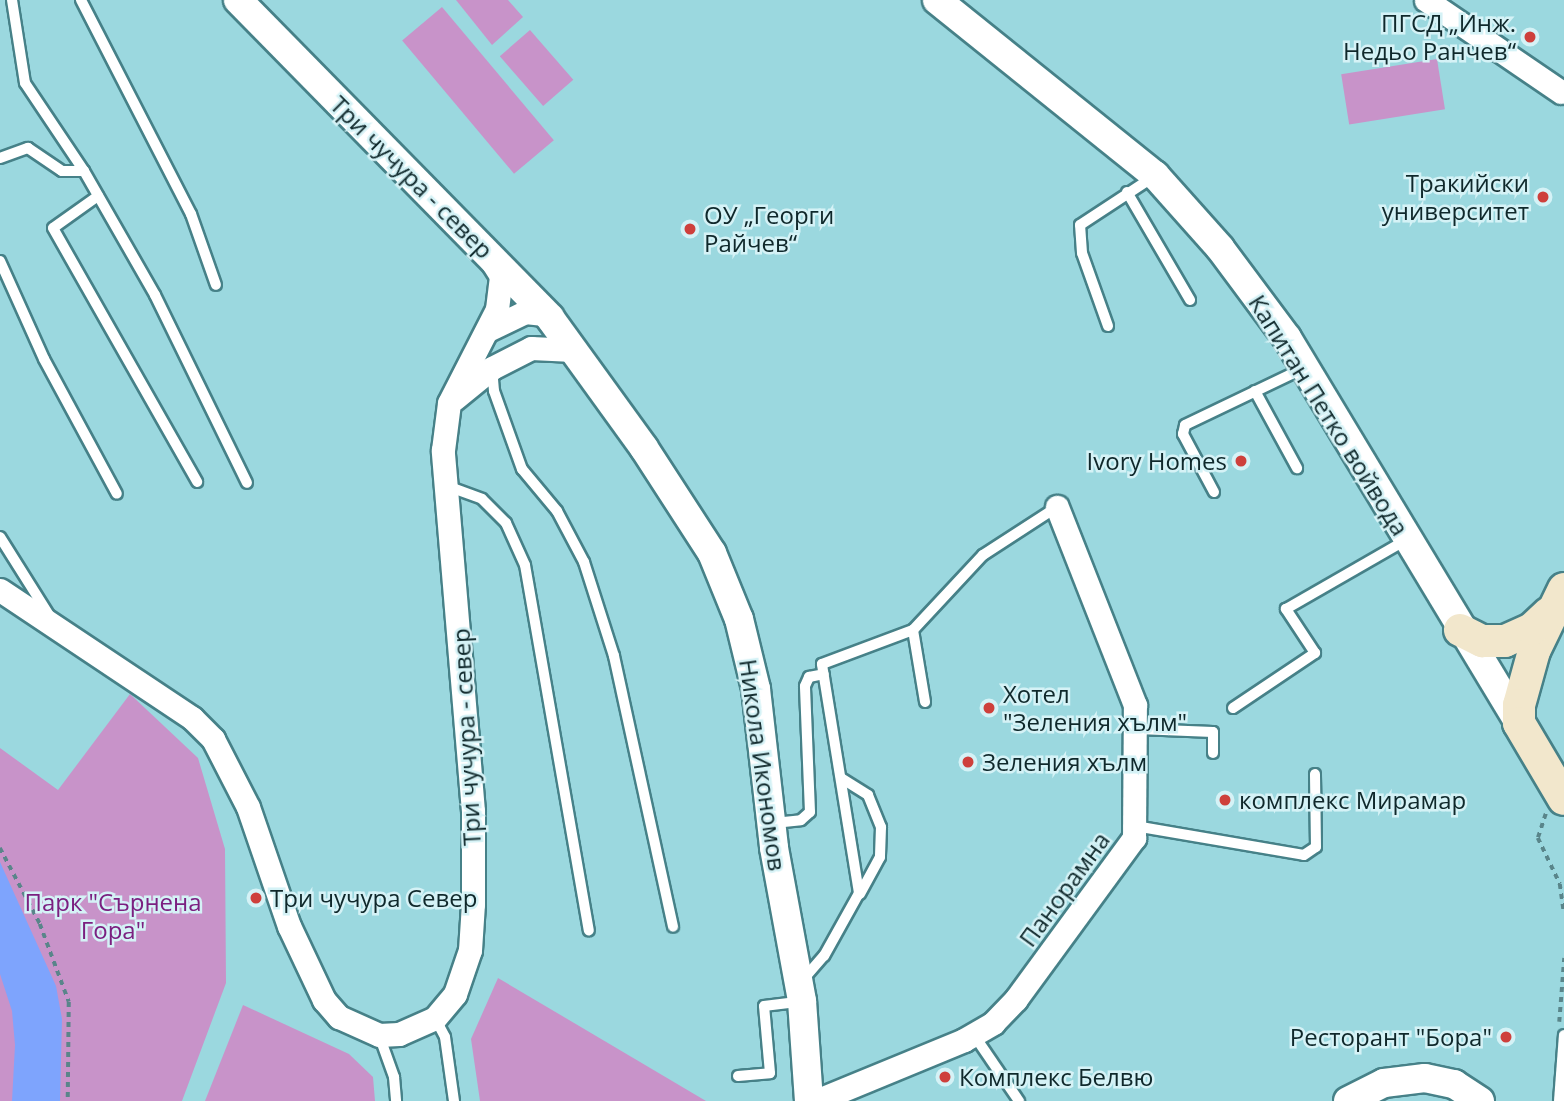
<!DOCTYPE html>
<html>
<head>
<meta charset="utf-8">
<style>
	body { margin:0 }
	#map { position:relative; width:1564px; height:1101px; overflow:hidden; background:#9bd8df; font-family:"Open Sans",sans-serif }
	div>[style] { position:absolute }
	.green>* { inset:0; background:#c893c9; transform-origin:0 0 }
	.water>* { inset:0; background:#7ea4fd }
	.path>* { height:3.5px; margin-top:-1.75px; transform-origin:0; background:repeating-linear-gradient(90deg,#59858a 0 5px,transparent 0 10px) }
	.roads { filter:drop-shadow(2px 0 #468188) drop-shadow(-2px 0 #468188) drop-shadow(0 2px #468188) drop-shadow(0 -2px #468188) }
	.service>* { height:10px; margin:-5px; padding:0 5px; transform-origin:5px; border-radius:5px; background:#fff }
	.minor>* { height:23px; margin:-11.5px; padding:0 11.5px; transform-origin:11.5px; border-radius:11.5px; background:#fff }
	.tertiary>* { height:28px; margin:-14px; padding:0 14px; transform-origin:14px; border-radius:14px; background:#fff }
	.secondary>* { height:32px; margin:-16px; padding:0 16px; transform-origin:16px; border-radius:16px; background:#f2e7cc }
	.dots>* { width:19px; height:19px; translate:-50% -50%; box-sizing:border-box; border:4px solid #d5f2f6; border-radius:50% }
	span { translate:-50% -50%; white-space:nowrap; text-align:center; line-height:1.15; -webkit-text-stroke:5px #d5f2f6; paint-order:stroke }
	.poi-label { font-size:24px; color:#0f282b }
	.right { translate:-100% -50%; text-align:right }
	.left { translate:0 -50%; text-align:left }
	.street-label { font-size:24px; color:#0f282b }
	.park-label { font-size:24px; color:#7b2080 }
</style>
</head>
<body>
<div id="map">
	<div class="green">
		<i style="clip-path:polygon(456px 0,508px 0,523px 17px,492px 45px)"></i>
		<i style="left:442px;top:7px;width:174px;height:52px;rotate:50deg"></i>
		<i style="left:530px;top:30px;width:66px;height:40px;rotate:49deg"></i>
		<i style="left:1437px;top:59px;width:51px;height:97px;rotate:81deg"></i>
		<i style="clip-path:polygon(130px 694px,198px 758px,225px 849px,226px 983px,182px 1101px,0 1101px,0 748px,58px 790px)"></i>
		<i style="clip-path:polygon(498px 978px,706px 1101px,480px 1101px,471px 1039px)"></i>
		<i style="clip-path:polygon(243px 1005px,349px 1054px,373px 1077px,375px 1101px,205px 1101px)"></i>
	</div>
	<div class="water">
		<i style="clip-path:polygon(0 862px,56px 986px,62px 1019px,60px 1101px,12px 1101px,15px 1045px,12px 1011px,0 974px)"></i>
	</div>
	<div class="path">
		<i style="left:1546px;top:814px;width:25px;rotate:108deg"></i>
		<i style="left:1538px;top:838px;width:51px;rotate:64.4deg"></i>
		<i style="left:1560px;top:884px;width:27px;rotate:82deg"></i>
		<i style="left:0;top:848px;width:86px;rotate:62.2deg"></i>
		<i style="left:40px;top:924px;width:83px;rotate:69.6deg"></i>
		<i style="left:69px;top:1002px;width:99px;rotate:90.6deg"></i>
		<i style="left:1559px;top:1022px;width:64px;rotate:-85.5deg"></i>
	</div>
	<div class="roads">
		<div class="service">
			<i style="left:12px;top:0;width:84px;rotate:81.1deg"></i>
			<i style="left:25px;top:83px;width:106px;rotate:56.2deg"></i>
			<i style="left:81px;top:0;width:241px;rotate:62.8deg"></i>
			<i style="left:191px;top:214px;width:75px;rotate:70.6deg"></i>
			<i style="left:0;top:158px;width:30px;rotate:-20deg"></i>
			<i style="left:28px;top:148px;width:41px;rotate:34.1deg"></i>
			<i style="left:62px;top:171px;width:22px"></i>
			<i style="left:84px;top:171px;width:143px;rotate:60.2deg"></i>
			<i style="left:155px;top:295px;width:209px;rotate:63.9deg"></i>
			<i style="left:1127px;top:192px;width:125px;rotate:59.7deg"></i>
			<i style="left:98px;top:196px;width:55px;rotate:144.6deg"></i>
			<i style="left:53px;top:228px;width:292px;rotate:60.4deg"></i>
			<i style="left:0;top:261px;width:107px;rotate:65.8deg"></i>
			<i style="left:44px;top:359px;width:153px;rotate:61.6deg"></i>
			<i style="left:1108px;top:326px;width:77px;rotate:-109.6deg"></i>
			<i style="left:1082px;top:253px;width:28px;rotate:-94deg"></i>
			<i style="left:1080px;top:225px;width:87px;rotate:-33.3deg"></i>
			<i style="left:492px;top:368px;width:23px;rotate:85deg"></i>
			<i style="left:494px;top:391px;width:83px;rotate:70.3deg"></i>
			<i style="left:522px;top:469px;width:55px;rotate:50.2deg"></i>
			<i style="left:557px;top:511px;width:58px;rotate:62.1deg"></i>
			<i style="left:584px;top:562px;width:99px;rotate:72.3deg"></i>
			<i style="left:614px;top:656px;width:277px;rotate:77.7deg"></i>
			<i style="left:1255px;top:391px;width:88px;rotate:61.4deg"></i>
			<i style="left:447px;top:486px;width:37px;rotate:20deg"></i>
			<i style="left:482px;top:499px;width:34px;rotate:45deg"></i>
			<i style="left:506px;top:523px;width:46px;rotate:65.7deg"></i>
			<i style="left:525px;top:565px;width:371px;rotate:80.1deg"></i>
			<i style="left:1214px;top:492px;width:66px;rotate:-118.1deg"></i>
			<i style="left:1183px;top:434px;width:9px;rotate:-77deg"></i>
			<i style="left:1185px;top:425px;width:132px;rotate:-25.6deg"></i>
			<i style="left:0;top:537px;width:92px;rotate:57.9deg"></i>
			<i style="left:913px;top:630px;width:103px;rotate:-47deg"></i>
			<i style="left:983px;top:555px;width:88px;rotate:-33deg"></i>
			<i style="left:1233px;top:708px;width:99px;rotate:-33.9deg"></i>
			<i style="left:1315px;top:653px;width:53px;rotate:-123.4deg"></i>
			<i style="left:1286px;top:609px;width:138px;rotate:-29.9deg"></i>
			<i style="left:1138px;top:729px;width:75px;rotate:2.3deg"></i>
			<i style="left:1213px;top:732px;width:21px;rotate:90deg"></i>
			<i style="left:841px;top:778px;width:32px;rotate:32deg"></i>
			<i style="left:868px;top:795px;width:35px;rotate:68deg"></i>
			<i style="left:881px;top:827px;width:30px;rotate:92deg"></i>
			<i style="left:880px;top:857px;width:42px;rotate:118.4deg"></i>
			<i style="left:774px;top:823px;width:27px;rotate:-6deg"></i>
			<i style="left:801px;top:820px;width:12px;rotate:-42deg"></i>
			<i style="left:810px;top:812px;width:126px;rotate:-92.3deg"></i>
			<i style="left:805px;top:686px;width:10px;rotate:-66deg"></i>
			<i style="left:809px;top:677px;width:15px;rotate:-11deg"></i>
			<i style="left:1135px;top:826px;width:171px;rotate:9.7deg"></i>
			<i style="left:1304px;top:855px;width:14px;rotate:-34deg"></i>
			<i style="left:1316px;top:847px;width:73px;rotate:-90.8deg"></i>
			<i style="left:801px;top:982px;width:35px;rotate:-49deg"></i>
			<i style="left:824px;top:956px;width:72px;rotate:-60.9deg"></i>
			<i style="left:859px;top:893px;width:232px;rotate:-99.2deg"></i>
			<i style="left:822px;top:664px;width:97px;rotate:-20.5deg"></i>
			<i style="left:913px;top:630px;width:73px;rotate:80.5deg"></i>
			<i style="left:435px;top:1018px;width:21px;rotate:62deg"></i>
			<i style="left:445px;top:1037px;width:65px;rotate:82deg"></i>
			<i style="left:379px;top:1035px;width:45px;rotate:70.3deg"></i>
			<i style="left:394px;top:1077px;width:24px;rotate:85deg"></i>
			<i style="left:974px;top:1035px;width:80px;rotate:55.7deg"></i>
			<i style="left:738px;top:1076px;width:32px;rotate:-5deg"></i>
			<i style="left:770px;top:1073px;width:67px;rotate:-95.1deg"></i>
			<i style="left:764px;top:1006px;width:35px;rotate:-7deg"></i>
			<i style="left:1559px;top:1101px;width:66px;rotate:-85.7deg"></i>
		</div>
		<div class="minor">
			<i style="left:1426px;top:0;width:163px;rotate:34.3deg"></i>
			<i style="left:488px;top:330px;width:41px;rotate:-25.9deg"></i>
			<i style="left:525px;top:312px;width:19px;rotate:6deg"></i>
			<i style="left:544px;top:314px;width:11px;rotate:52deg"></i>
			<i style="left:454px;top:399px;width:49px;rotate:-39.2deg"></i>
			<i style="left:492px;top:368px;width:44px;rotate:-27.1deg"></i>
			<i style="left:531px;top:348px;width:42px;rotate:2.7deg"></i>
			<i style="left:0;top:590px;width:231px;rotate:33.7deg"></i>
			<i style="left:192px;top:718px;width:30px;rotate:45deg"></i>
			<i style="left:213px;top:739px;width:76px;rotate:62.8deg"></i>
			<i style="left:248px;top:807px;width:126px;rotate:71deg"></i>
			<i style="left:289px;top:926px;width:82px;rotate:64.7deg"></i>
			<i style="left:324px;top:1000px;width:23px;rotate:49deg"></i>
			<i style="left:339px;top:1017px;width:44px;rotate:24.2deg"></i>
			<i style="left:379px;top:1035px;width:20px;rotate:-3deg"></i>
			<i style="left:399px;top:1034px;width:39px;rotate:-24deg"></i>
			<i style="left:435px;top:1018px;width:31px;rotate:-50deg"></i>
			<i style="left:455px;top:994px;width:46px;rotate:-71.2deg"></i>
			<i style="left:470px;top:950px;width:46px;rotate:-86.3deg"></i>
			<i style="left:473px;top:904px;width:93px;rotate:-90deg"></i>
			<i style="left:473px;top:811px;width:362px;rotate:-94.8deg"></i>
			<i style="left:443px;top:450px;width:47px;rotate:-82.7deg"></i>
			<i style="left:449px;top:403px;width:106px;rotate:-62.9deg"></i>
			<i style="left:497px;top:309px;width:33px;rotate:-83deg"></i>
			<i style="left:501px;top:276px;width:19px;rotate:-122deg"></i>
			<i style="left:816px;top:1101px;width:160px;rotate:-22.4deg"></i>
			<i style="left:964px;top:1040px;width:34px;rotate:-30deg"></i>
			<i style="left:993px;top:1023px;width:33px;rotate:-46deg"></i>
			<i style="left:1016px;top:999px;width:200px;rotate:-53.8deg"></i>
			<i style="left:1134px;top:838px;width:133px;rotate:-89.6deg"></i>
			<i style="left:1135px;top:705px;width:213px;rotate:-111.5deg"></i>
		</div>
		<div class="tertiary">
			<i style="left:238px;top:0;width:445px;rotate:45.5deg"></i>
			<i style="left:550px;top:318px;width:160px;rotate:54.1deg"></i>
			<i style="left:644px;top:448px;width:125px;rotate:57.1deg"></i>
			<i style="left:712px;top:553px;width:71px;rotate:67.8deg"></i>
			<i style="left:739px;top:619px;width:72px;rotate:76.3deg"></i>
			<i style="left:756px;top:689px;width:160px;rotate:83.5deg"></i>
			<i style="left:774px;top:848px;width:156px;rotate:79.6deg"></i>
			<i style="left:802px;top:1001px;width:100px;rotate:86deg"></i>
			<i style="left:937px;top:0;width:280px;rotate:38.8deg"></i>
			<i style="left:1155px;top:175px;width:98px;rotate:48.3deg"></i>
			<i style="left:1220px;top:248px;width:112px;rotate:53.3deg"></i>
			<i style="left:1287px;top:338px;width:449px;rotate:58.9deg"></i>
			<i style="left:1348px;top:1101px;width:40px;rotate:-26.6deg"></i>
			<i style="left:1384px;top:1083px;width:41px;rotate:-7deg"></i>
			<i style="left:1425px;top:1078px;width:30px;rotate:12deg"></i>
			<i style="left:1454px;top:1084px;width:31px;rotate:33deg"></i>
		</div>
		<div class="secondary">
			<i style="left:1564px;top:589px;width:69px;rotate:115.8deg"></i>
			<i style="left:1534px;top:651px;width:56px;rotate:105.5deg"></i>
			<i style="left:1519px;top:705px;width:18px;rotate:90deg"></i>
			<i style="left:1519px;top:723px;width:88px;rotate:59.4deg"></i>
			<i style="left:1460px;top:630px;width:25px;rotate:27deg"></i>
			<i style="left:1482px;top:641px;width:23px"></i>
			<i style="left:1505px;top:641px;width:30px;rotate:-24deg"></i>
			<i style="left:1532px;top:629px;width:23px;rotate:-43deg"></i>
		</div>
	</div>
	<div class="dots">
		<i style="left:1530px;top:37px;background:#ce403c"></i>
		<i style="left:1543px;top:197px;background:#ce403c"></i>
		<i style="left:690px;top:229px;background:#ce403c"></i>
		<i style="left:1241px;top:461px;background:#ce403c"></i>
		<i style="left:989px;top:708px;background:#ce403c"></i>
		<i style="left:968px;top:762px;background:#ce403c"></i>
		<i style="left:1225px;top:800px;background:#ce403c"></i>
		<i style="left:256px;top:898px;background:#ce403c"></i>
		<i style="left:1506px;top:1037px;background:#ce403c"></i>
		<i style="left:945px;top:1077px;background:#ce403c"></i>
	</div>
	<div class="poi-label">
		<span class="right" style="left:1516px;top:37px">ПГСД „Инж.<br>Недьо Ранчев“</span>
		<span class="right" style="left:1529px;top:197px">Тракийски<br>университет</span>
		<span class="left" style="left:704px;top:229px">ОУ „Георги<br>Райчев“</span>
		<span class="right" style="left:1227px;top:461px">Ivory Homes</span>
		<span class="left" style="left:1003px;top:708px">Хотел<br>"Зеления хълм"</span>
		<span class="left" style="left:982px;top:762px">Зеления хълм</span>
		<span class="left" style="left:1239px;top:800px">комплекс Мирамар</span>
		<span class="left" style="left:270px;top:898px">Три чучура Север</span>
		<span class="right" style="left:1492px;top:1037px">Ресторант "Бора"</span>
		<span class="left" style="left:959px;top:1077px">Комплекс Белвю</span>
	</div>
	<div class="street-label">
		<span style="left:412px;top:177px;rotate:45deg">Три чучура - север</span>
		<span style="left:1329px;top:415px;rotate:58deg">Капитан Петко войвода</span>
		<span style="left:466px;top:737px;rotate:-93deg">Три чучура - север</span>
		<span style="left:763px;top:765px;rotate:82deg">Никола Икономов</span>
		<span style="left:1064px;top:889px;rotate:-54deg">Панорамна</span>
	</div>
	<div class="park-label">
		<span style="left:113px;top:916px">Парк "Сърнена<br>Гора"</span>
	</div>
</div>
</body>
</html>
